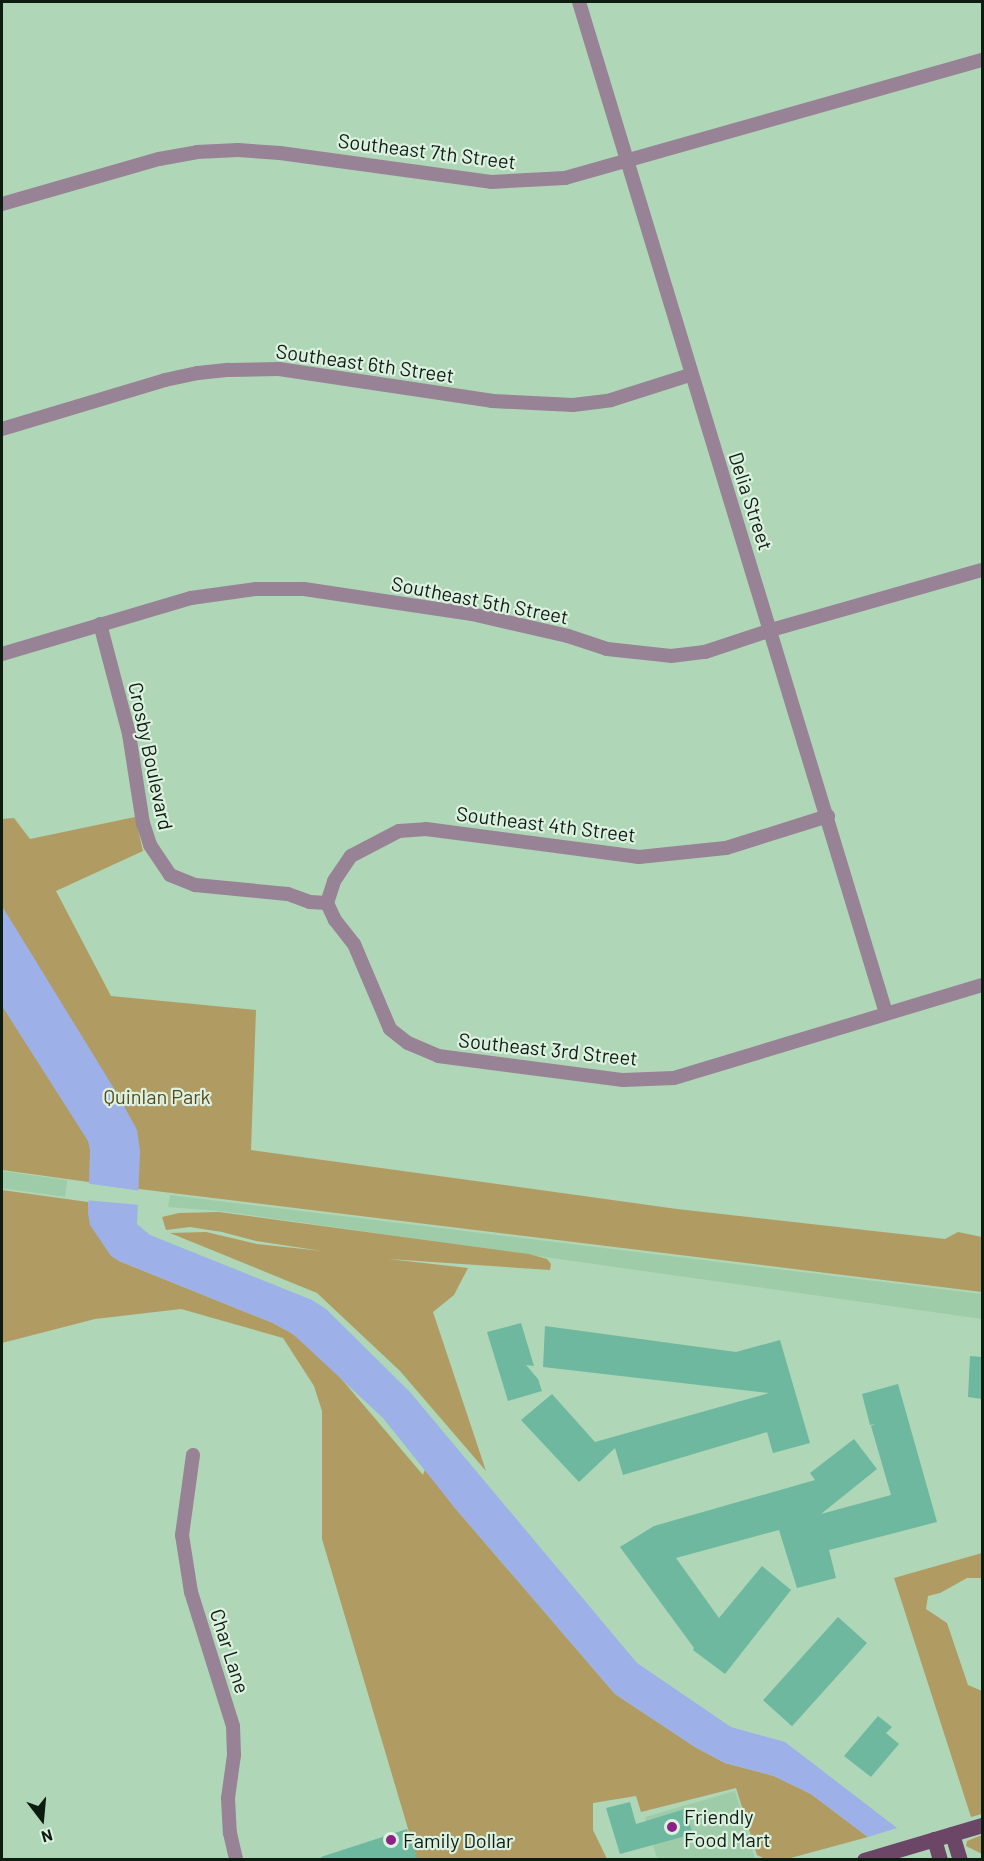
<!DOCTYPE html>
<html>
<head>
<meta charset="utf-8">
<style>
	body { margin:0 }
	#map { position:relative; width:984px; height:1861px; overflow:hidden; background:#afd6b6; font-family:Barlow,sans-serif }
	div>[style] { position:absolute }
	.built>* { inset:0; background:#9fcca8; transform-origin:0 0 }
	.green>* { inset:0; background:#b09c63 }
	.water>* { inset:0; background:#9eb0e8 }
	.pier>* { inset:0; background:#afd6b6 }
	.building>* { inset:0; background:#6eb89f; transform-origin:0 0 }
	.street>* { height:14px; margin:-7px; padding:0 7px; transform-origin:7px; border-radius:7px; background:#988295 }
	.primary>* { height:15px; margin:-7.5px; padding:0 7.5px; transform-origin:7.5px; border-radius:7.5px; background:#6b4667 }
	.dots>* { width:16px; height:16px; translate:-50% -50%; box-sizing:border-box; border:3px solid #ddf1e1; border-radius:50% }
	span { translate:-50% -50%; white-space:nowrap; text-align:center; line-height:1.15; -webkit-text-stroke:4.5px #ddf1e1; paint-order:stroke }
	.street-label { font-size:20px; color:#0d1c10 }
	.park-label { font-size:20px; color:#5a4a1a }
	.poi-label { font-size:20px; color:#0d1c10 }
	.left { translate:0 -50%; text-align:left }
	.frame { position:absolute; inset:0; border:3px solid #0d1c10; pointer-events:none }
	.north { position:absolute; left:12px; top:1789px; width:60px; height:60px; -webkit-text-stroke:4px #ddf1e1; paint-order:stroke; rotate:164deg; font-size:16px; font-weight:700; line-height:24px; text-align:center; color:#0d1c10 }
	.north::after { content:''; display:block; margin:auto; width:21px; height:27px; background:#0d1c10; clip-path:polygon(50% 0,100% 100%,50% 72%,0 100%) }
</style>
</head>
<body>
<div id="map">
	<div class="built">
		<i style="left:2px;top:1171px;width:66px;height:17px;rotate:8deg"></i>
		<i style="clip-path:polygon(170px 1195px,982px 1294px,982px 1319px,220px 1211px,168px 1207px)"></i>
		<i style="clip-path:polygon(735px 1791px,755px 1859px,657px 1859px,645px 1817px)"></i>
	</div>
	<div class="green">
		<i style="clip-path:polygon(135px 817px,143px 851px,56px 891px,111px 996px,256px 1010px,251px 1150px,677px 1209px,945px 1239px,958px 1232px,982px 1237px,982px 1292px,139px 1189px,2px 1170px,2px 819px,14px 818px,30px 839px)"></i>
		<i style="clip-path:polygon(2px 1190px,88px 1202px,91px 1225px,111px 1255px,119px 1261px,273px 1323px,293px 1334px,333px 1369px,423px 1475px,425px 1469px,455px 1508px,615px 1694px,695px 1747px,725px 1763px,774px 1776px,811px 1794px,868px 1837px,787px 1859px,765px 1859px,757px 1855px,736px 1788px,641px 1812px,636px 1796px,593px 1803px,593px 1830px,607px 1859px,417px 1859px,322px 1539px,322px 1411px,314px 1386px,283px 1338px,181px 1309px,95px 1319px,2px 1343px)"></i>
		<i style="clip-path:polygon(219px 1212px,529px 1254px,547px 1259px,551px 1264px,550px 1270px,388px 1259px,468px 1268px,454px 1295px,433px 1312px,486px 1471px,400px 1371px,317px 1293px,170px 1233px,206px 1232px,257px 1244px,322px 1251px,256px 1241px,222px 1232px,190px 1227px,166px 1230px,162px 1217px,179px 1213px)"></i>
		<i style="clip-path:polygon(982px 1553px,982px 1578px,967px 1578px,940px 1593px,928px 1596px,926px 1609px,947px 1623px,968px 1685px,982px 1691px,982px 1814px,971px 1817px,894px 1578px)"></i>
		<i style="clip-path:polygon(982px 1835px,982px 1854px,966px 1846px,967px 1841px)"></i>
	</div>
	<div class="water">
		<i style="clip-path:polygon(2px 906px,118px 1095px,137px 1130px,140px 1151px,137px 1224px,150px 1235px,312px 1300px,326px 1309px,410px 1392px,637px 1663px,731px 1727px,785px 1742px,897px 1828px,868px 1837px,811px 1794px,774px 1776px,725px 1763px,695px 1747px,615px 1694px,455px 1508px,383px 1418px,293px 1334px,273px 1323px,119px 1261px,111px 1256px,90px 1225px,88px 1213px,90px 1150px,88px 1141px,2px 1006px)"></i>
	</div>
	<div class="pier">
		<i style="clip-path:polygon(84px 1183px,142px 1191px,140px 1205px,84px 1200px)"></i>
	</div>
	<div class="building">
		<i style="clip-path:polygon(521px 1323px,534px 1366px,526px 1365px,538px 1379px,542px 1391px,508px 1401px,487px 1332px)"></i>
		<i style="clip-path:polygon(545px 1326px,736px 1352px,780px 1340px,810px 1443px,773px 1453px,767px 1432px,623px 1475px,615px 1448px,579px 1482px,521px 1420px,552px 1394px,595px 1442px,769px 1393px,543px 1367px)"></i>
		<i style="clip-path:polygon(970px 1356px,982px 1357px,982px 1399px,968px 1397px)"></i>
		<i style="clip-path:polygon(898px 1384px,937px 1522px,829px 1550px,836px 1578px,797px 1588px,779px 1530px,676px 1558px,719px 1618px,762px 1566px,791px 1590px,725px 1674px,693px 1650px,694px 1648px,620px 1547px,654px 1526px,815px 1480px,810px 1473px,854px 1439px,877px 1469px,821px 1514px,891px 1495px,871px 1426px,875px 1424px,870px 1425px,862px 1394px)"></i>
		<i style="left:838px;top:1617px;width:39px;height:112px;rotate:42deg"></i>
		<i style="clip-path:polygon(878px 1716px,892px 1727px,886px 1733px,899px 1744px,871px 1777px,844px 1756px)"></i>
		<i style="clip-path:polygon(630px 1802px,636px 1824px,685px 1809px,693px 1834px,620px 1854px,606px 1808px)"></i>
		<i style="clip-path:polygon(407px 1829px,418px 1860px,322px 1860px,321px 1857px)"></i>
	</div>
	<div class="street">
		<i style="left:579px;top:2px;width:1057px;rotate:73.11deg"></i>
		<i style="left:2px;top:204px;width:163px;rotate:-16deg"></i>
		<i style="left:159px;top:159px;width:39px;rotate:-10deg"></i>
		<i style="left:197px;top:152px;width:41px;rotate:-2.8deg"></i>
		<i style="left:238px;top:150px;width:42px;rotate:4.1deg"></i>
		<i style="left:280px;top:153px;width:213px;rotate:7.8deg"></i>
		<i style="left:491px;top:182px;width:74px;rotate:-3.1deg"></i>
		<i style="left:565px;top:178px;width:433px;rotate:-15.8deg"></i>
		<i style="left:2px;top:429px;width:170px;rotate:-16.7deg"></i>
		<i style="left:165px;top:380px;width:34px;rotate:-12deg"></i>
		<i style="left:198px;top:373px;width:31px;rotate:-6deg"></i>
		<i style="left:229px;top:370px;width:50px;rotate:-1.1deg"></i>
		<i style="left:279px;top:369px;width:215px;rotate:8.5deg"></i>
		<i style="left:492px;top:401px;width:81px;rotate:2.8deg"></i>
		<i style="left:573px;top:405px;width:38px;rotate:-7deg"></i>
		<i style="left:611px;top:400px;width:83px;rotate:-17.6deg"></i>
		<i style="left:100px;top:624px;width:114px;rotate:75.2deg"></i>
		<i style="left:129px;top:734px;width:90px;rotate:81.1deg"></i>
		<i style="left:143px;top:823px;width:23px;rotate:72deg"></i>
		<i style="left:150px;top:845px;width:36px;rotate:56deg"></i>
		<i style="left:170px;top:875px;width:27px;rotate:22deg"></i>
		<i style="left:195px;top:885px;width:93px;rotate:5.5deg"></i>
		<i style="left:288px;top:894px;width:23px;rotate:20deg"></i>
		<i style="left:310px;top:902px;width:17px;rotate:3deg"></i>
		<i style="left:2px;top:654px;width:197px;rotate:-16.5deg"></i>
		<i style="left:191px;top:598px;width:66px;rotate:-7.9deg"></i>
		<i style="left:256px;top:589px;width:48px"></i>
		<i style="left:304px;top:589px;width:170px;rotate:8.5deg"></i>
		<i style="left:472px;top:614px;width:98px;rotate:12.9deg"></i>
		<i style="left:568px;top:636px;width:41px;rotate:18.4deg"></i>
		<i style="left:607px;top:649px;width:64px;rotate:6.2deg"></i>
		<i style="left:671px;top:656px;width:34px;rotate:-7deg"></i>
		<i style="left:705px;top:652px;width:70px;rotate:-18.4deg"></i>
		<i style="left:771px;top:630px;width:219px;rotate:-15.9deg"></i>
		<i style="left:327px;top:903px;width:19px;rotate:65deg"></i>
		<i style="left:335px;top:920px;width:31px;rotate:52deg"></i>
		<i style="left:354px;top:944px;width:92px;rotate:67deg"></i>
		<i style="left:390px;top:1029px;width:23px;rotate:38deg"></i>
		<i style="left:408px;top:1043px;width:33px;rotate:23deg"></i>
		<i style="left:438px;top:1056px;width:187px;rotate:7.4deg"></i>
		<i style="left:623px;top:1080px;width:51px;rotate:-2.2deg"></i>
		<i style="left:674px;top:1078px;width:322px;rotate:-16.8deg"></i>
		<i style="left:327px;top:903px;width:23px;rotate:-72deg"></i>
		<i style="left:334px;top:881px;width:30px;rotate:-56deg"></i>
		<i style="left:351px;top:856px;width:54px;rotate:-27.5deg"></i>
		<i style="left:399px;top:831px;width:27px;rotate:-4deg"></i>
		<i style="left:426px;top:829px;width:215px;rotate:7.5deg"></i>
		<i style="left:639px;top:857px;width:87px;rotate:-5.9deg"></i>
		<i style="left:726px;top:848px;width:107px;rotate:-17.4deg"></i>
		<i style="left:193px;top:1455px;width:81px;rotate:97.8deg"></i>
		<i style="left:182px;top:1535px;width:58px;rotate:81deg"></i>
		<i style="left:191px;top:1592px;width:140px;rotate:72.6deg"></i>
		<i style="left:233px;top:1726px;width:29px;rotate:88deg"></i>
		<i style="left:234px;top:1755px;width:43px;rotate:97.9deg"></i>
		<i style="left:228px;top:1798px;width:35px;rotate:87deg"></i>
		<i style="left:230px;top:1833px;width:28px;rotate:77deg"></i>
	</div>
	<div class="primary">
		<i style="left:952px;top:1834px;width:27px;rotate:73deg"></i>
		<i style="left:934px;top:1839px;width:22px;rotate:74deg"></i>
		<i style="left:864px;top:1860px;width:123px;rotate:-16.5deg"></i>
	</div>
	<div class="dots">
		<i style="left:672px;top:1827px;background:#8c2186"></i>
		<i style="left:391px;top:1840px;background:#8c2186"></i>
	</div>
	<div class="street-label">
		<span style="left:427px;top:151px;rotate:7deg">Southeast 7th Street</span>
		<span style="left:365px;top:363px;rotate:8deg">Southeast 6th Street</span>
		<span style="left:751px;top:501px;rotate:72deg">Delia Street</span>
		<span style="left:480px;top:600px;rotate:11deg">Southeast 5th Street</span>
		<span style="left:151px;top:756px;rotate:78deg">Crosby Boulevard</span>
		<span style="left:546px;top:824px;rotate:7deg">Southeast 4th Street</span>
		<span style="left:548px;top:1049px;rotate:6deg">Southeast 3rd Street</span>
		<span style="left:230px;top:1651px;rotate:72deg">Char Lane</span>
	</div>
	<div class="park-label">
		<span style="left:157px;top:1096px">Quinlan Park</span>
	</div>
	<div class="poi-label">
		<span class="left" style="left:684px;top:1828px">Friendly<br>Food Mart</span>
		<span class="left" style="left:403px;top:1840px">Family Dollar</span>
	</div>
	<div class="frame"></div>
	<div class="north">N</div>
</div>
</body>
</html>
